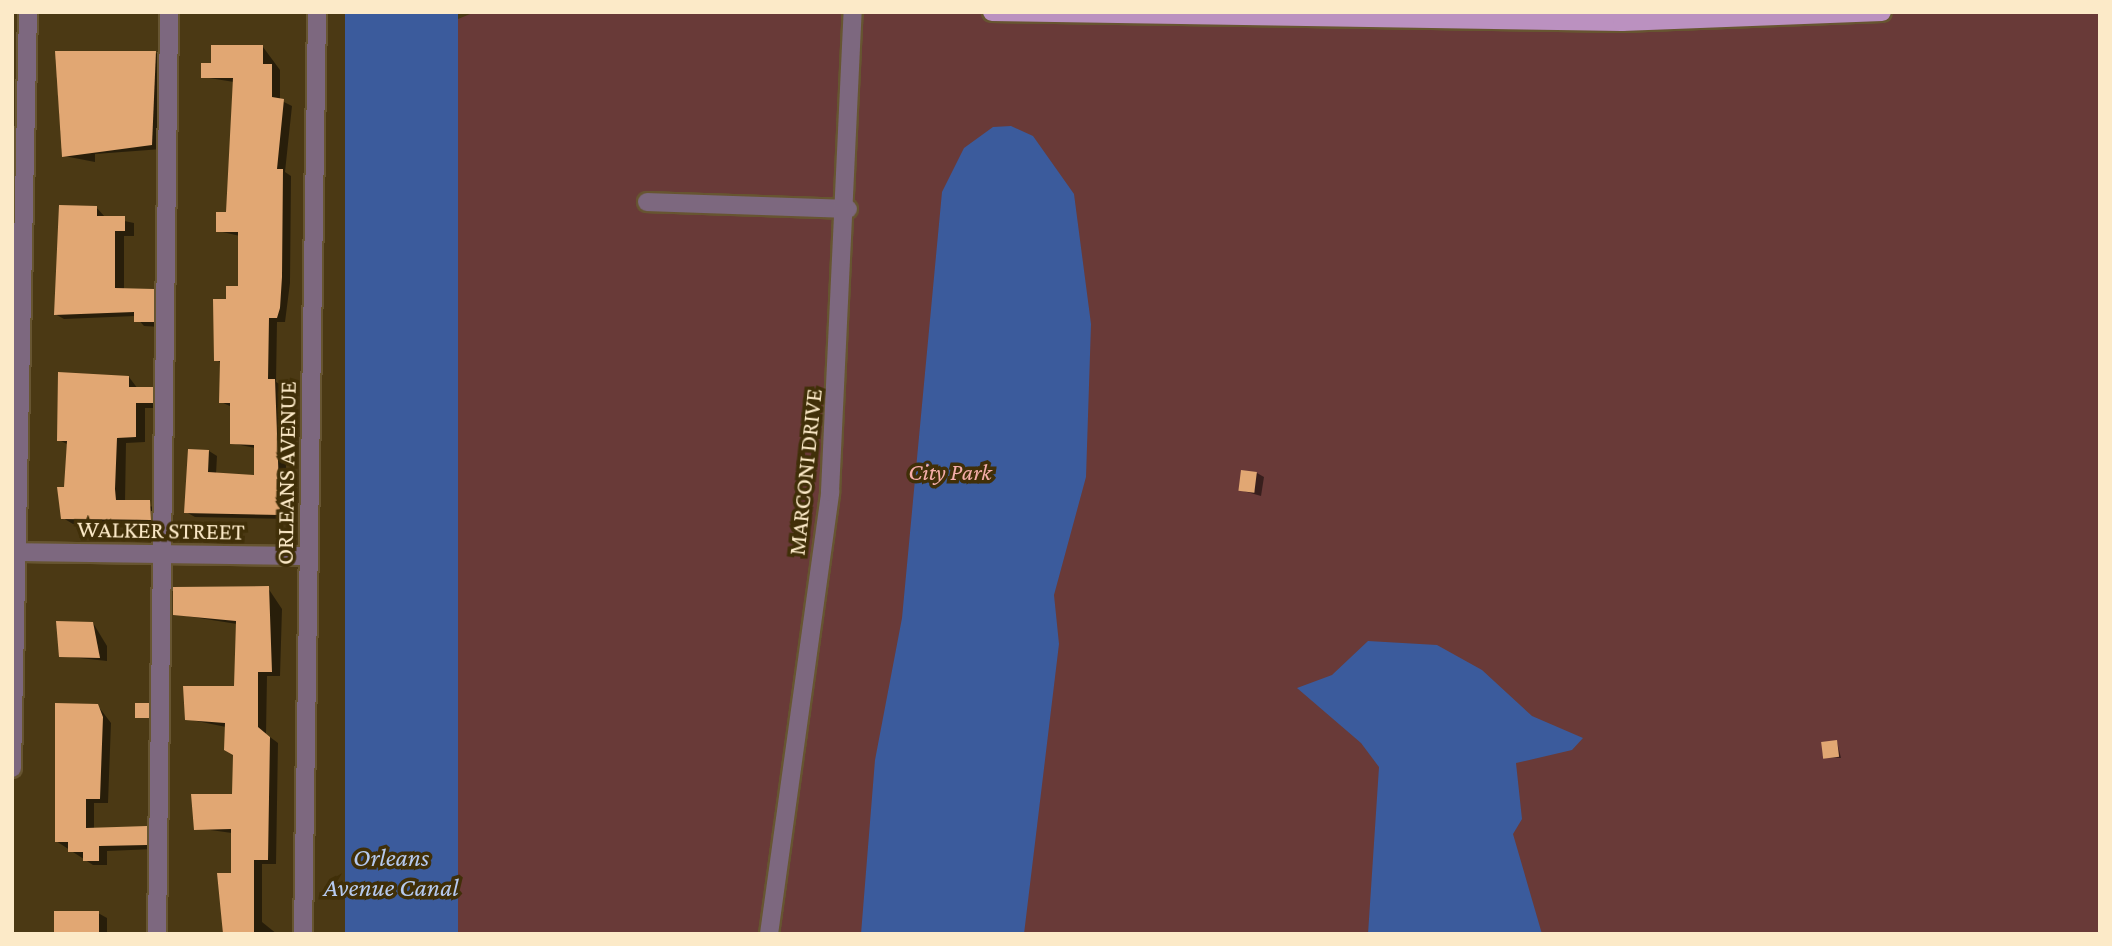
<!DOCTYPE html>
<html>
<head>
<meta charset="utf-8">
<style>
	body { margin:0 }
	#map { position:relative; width:2112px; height:946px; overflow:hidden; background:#4b3914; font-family:"Crimson Pro",serif }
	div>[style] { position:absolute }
	.green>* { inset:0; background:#693a38 }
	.water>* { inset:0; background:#3b5b9c; transform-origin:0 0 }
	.shadow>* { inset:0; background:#0007 }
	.building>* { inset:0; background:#e1a773; transform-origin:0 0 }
	.roads { filter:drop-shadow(2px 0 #675531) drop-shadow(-2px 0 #675531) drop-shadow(0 2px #675531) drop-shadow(0 -2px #675531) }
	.minor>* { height:18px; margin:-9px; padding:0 9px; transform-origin:9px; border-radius:9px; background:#7d687f }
	.major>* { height:18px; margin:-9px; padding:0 9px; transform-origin:9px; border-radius:9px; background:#bb91c0 }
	span { translate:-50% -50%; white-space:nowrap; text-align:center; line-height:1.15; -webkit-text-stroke:7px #402f08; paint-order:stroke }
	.street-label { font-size:24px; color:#fceac8 }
	.park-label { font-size:24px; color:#f5aeaa; font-style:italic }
	.water-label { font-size:26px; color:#b6caef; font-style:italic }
	.frame { position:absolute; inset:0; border:14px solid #fceac8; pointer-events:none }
</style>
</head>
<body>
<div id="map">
	<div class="green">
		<i style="clip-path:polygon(475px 12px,2100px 12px,2100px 934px,450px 934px,458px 19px)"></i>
	</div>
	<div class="water">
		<i style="left:345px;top:12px;width:113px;height:922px"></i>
		<i style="clip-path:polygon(1011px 126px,1033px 136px,1074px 194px,1091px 324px,1086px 477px,1054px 595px,1059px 644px,1024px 934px,861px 934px,875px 760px,902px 618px,942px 192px,964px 148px,993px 127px)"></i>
		<i style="clip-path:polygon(1368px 641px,1437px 645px,1482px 670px,1532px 716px,1583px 738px,1572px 750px,1516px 763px,1522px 819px,1513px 834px,1542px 934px,1368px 934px,1379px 767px,1361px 743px,1297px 688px,1332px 675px)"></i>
	</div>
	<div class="shadow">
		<i style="clip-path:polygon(263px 47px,280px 70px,280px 100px,292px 106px,285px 172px,291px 176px,290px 283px,285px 322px,277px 322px,276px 382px,283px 386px,288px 519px,195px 517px,186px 512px,209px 451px,217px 456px,216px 474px,255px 477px,255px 448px,231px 443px,232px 407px,221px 402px,222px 363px,216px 360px,228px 301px,240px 288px,240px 236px,218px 231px,227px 214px,234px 82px,203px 77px,212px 65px)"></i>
		<i style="clip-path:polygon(57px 53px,156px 53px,166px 59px,162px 149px,95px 154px,95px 162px,64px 156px)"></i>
		<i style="clip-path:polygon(96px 207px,105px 217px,134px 223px,134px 236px,124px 236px,124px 290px,163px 296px,162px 327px,144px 326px,135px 316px,64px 319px,55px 314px)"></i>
		<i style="clip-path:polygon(129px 377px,138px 389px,162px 394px,162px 408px,145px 408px,145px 442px,126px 443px,125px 502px,160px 508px,160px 524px,73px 524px,63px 518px,69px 445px,59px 440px)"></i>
		<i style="clip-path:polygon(1257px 473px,1264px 477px,1261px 496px,1240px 490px)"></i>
		<i style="clip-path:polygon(268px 588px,282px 609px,280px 676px,267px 676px,266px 734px,278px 743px,276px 864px,262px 864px,262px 922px,277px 934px,223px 934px,219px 874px,233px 874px,232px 833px,196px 828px,234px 796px,234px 754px,226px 727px,187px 719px,185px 688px,236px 688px,237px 624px,174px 614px)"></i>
		<i style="clip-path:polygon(93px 623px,107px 646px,107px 661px,61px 656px)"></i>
		<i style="clip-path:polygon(148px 705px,151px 718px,137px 717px)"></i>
		<i style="clip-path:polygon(98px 706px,111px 723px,108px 803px,94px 803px,94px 829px,155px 833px,155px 849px,107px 851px,107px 865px,93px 865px,56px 841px)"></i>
		<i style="clip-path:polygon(1837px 742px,1841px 758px,1824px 757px)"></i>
		<i style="clip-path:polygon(98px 913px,107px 918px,107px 934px,56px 934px)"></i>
	</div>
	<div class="building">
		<i style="clip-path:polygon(211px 45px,263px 45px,263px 64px,272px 64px,272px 97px,284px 99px,277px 169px,283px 169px,282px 277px,280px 308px,277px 318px,269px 318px,268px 379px,275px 379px,280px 515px,184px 513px,188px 449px,209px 450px,208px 472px,254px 475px,254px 445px,230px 444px,230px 403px,219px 403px,220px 361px,214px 361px,213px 299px,226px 299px,226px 286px,238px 286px,238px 232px,216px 232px,216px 212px,226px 212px,233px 78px,201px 78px,201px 63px,211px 63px)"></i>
		<i style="clip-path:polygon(55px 51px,156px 51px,152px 145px,62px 157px)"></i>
		<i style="clip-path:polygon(59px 205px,97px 206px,97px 216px,125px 216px,125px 231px,115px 231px,115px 288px,154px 289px,154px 322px,134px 322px,134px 312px,54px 315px)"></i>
		<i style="clip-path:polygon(58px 372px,129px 376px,129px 387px,153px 387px,153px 403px,136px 403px,136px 437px,117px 438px,115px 489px,116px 500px,150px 500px,151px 520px,61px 519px,57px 487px,64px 487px,67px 441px,57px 441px)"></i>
		<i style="left:1241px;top:470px;width:16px;height:21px;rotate:7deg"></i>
		<i style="clip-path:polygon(269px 586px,272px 672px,258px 672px,258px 727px,270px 737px,268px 860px,254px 860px,254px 934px,223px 934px,217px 873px,231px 873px,231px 829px,194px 830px,191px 794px,232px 794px,233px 755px,224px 750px,225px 723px,185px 720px,183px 686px,234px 686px,236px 621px,173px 615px,173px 587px)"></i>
		<i style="clip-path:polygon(56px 621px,93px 622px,100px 658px,59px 657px)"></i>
		<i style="clip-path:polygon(55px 703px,98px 704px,103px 717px,100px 799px,86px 799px,86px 828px,147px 826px,147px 845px,99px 846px,99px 861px,83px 861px,83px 852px,68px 852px,68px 842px,55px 842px)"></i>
		<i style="left:135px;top:703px;width:14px;height:15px"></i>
		<i style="left:1837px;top:740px;width:17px;height:16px;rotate:83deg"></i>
		<i style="left:54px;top:911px;width:45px;height:23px"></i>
	</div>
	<div class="roads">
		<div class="minor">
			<i style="left:647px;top:202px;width:201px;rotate:2deg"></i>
			<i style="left:12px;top:552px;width:297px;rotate:0.8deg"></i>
			<i style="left:12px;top:768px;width:756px;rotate:-88.79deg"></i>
			<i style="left:157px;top:934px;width:922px;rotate:-89.25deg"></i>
			<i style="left:303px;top:934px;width:922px;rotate:-89.13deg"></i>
			<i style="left:769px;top:934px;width:446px;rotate:-82.1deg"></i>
			<i style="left:830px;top:492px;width:481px;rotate:-87.3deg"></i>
		</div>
		<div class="major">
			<i style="left:992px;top:12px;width:630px;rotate:0.91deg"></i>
			<i style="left:1622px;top:22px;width:260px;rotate:-2.2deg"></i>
		</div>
	</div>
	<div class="street-label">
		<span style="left:805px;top:472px;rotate:-84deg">MARCONI DRIVE</span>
		<span style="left:286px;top:473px;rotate:-89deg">ORLEANS AVENUE</span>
		<span style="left:161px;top:530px;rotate:1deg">WALKER STREET</span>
	</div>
	<div class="park-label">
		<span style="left:950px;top:472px">City Park</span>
	</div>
	<div class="water-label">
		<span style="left:391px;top:873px">Orleans<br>Avenue Canal</span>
	</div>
	<div class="frame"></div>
</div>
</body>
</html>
